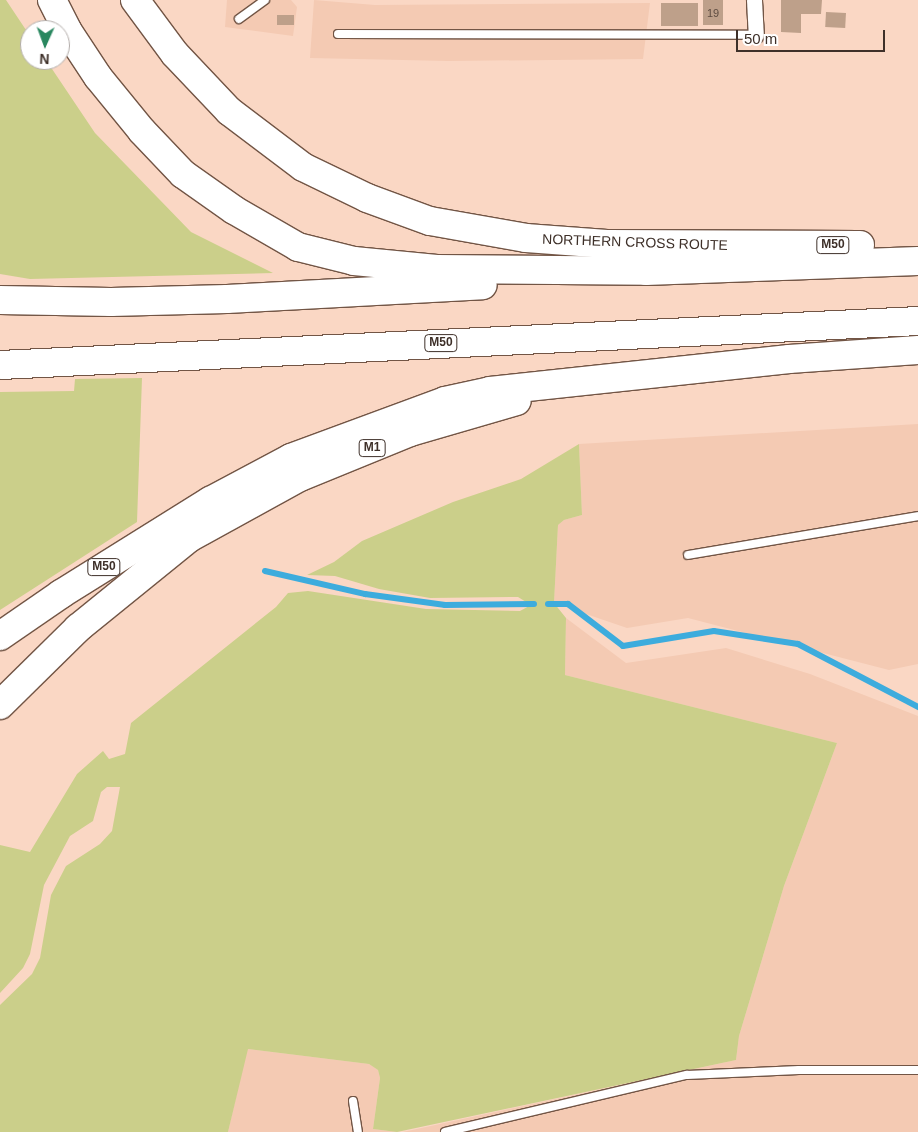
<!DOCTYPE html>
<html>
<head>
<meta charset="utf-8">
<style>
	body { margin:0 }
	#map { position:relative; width:918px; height:1132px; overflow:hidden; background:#fad7c4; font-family:Helvetica,sans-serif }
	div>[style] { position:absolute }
	.built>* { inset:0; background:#f4cab3 }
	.green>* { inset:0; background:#cbcf8a }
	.stream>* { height:6px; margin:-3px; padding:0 3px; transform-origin:3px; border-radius:3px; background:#3dacdd }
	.building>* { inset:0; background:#bea08a; transform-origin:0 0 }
	.roads { filter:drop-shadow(1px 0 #725545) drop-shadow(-1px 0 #725545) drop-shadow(0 1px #725545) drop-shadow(0 -1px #725545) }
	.service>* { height:8px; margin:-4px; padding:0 4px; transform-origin:4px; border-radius:4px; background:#fff }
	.minor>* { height:15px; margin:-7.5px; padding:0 7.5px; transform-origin:7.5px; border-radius:7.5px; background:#fff }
	.motorway>* { height:28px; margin:-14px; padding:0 14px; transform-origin:14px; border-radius:14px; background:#fff }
	span { translate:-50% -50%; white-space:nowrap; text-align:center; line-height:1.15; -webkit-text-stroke:4px #fff; paint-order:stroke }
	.number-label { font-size:11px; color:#5e4c41 }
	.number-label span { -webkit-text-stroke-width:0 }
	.shield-label span { padding:1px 4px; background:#fff; border:1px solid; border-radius:4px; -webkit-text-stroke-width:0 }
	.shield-label { font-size:12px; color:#3e3029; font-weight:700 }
	.street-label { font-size:14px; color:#3e3029 }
	.north { position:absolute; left:20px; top:20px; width:50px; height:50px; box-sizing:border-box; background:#fff; border:1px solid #b2aca9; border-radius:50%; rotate:182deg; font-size:14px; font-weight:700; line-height:20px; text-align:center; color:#3e3029 }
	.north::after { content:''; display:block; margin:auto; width:18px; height:22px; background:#29875f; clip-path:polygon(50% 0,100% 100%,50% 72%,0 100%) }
	.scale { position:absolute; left:736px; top:30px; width:149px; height:22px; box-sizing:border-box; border:2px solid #3e3029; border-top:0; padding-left:6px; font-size:15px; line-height:18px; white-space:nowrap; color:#3e3029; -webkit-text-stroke:4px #fff; paint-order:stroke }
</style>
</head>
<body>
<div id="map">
	<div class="built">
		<i style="clip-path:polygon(227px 0,291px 0,297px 7px,293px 36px,225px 27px)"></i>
		<i style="clip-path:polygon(314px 0,375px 5px,650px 3px,643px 59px,449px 61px,310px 58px)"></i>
		<i style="clip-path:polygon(918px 424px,918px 664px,889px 670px,688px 618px,627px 628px,554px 603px,558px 525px,564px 520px,582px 515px,579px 444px)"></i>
		<i style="clip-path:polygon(566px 618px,626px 663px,726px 648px,810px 674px,918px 716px,918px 1132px,403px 1132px,736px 1060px,739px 1036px,784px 886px,837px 743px,565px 675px)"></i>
		<i style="clip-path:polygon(247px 1049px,369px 1064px,378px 1070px,380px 1078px,373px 1129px,397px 1132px,228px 1132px)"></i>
	</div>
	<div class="green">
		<i style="clip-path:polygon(0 0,6px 0,30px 36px,30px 60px,46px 60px,95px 133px,191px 232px,273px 273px,30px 279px,0 274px)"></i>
		<i style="clip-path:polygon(142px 378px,137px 522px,0 610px,0 392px,74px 391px,75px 379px)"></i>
		<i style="clip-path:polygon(579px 444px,582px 515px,564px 520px,558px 525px,554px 603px,566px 618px,565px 675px,837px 743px,784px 886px,739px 1036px,736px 1060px,397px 1132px,373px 1129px,380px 1078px,378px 1070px,369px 1064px,248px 1049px,228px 1132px,0 1132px,0 1005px,32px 974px,40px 958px,51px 895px,66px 866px,100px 844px,112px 831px,120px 787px,107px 787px,101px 792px,93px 821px,70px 836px,44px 885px,30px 954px,23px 968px,0 993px,0 845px,30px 852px,77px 774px,103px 751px,109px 759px,125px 754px,131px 723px,276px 607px,288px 593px,308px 591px,426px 609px,520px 611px,531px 605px,518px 597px,430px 598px,379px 589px,335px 576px,307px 575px,334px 562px,362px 541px,453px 502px,521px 479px)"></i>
	</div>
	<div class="stream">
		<i style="left:265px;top:571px;width:103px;rotate:13deg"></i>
		<i style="left:365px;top:594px;width:81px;rotate:7.8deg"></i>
		<i style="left:445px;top:605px;width:89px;rotate:-0.6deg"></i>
		<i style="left:548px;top:604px;width:20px"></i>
		<i style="left:568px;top:604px;width:69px;rotate:37.4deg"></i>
		<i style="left:623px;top:646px;width:92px;rotate:-9.4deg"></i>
		<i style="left:714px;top:631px;width:85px;rotate:8.8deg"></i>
		<i style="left:798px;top:644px;width:136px;rotate:27.7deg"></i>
	</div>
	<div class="building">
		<i style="left:703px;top:0;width:20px;height:25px"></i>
		<i style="clip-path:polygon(781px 0,822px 0,821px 14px,801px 14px,801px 33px,781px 32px)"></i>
		<i style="left:661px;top:3px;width:37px;height:23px"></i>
		<i style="left:826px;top:12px;width:20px;height:15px;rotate:3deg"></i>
		<i style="left:277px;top:15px;width:17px;height:10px"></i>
	</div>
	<div class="roads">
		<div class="service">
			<i style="left:239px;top:19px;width:32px;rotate:-36deg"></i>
			<i style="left:338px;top:34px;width:418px;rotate:0.1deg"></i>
			<i style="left:688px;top:555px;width:233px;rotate:-9.6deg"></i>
			<i style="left:353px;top:1101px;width:31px;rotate:81deg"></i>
			<i style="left:445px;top:1132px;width:249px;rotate:-13.3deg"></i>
			<i style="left:687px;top:1075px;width:112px;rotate:-2.6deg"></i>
			<i style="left:799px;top:1070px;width:119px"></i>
		</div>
		<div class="minor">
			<i style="left:754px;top:0;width:35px;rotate:87deg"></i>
		</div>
		<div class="motorway">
			<i style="left:52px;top:0;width:34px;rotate:63deg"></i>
			<i style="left:67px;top:30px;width:56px;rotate:56.6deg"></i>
			<i style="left:98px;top:77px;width:70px;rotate:50.8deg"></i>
			<i style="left:142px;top:131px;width:59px;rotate:46.4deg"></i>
			<i style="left:183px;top:174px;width:62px;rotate:35.2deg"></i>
			<i style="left:234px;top:210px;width:74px;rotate:30deg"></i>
			<i style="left:298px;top:247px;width:58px;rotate:14deg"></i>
			<i style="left:354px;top:261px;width:83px;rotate:5.5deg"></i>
			<i style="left:437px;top:269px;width:209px;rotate:0.5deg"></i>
			<i style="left:646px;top:271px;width:272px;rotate:-2.1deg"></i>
			<i style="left:135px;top:0;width:67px;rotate:53.5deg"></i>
			<i style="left:175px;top:54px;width:79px;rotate:46.5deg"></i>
			<i style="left:229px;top:111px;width:93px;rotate:37.1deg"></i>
			<i style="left:303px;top:167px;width:71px;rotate:25.8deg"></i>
			<i style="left:367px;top:198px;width:67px;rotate:20.1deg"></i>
			<i style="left:430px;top:221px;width:97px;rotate:10deg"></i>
			<i style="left:526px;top:238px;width:81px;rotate:4.2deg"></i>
			<i style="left:607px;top:244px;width:253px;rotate:0.2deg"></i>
			<i style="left:0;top:300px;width:111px;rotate:1deg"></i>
			<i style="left:111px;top:302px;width:116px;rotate:-1.5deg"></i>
			<i style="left:227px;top:299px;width:256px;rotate:-3.1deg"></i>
			<i style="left:0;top:365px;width:919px;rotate:-2.74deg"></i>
			<i style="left:0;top:636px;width:74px;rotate:-34.5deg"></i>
			<i style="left:61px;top:594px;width:176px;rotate:-32deg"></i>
			<i style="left:210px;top:501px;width:92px;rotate:-28deg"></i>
			<i style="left:291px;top:458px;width:164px;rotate:-20.3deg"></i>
			<i style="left:445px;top:401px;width:46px;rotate:-12.5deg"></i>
			<i style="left:490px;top:391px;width:301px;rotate:-6.1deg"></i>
			<i style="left:789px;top:359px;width:129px;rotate:-4deg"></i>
			<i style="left:0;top:705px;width:110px;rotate:-44.6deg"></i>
			<i style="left:78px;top:628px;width:143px;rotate:-39deg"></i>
			<i style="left:189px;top:538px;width:127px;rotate:-28.8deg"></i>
			<i style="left:300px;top:477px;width:119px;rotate:-22.2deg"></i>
			<i style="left:410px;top:432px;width:111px;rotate:-16.2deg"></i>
		</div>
	</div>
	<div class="number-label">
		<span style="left:713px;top:13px">19</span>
	</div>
	<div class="shield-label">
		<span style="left:833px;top:245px">M50</span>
		<span style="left:441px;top:343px">M50</span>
		<span style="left:372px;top:448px">M1</span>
		<span style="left:104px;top:567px">M50</span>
	</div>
	<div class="street-label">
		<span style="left:635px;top:242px;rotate:2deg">NORTHERN CROSS ROUTE</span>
	</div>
	<div class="north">N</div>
	<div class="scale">50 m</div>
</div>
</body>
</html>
